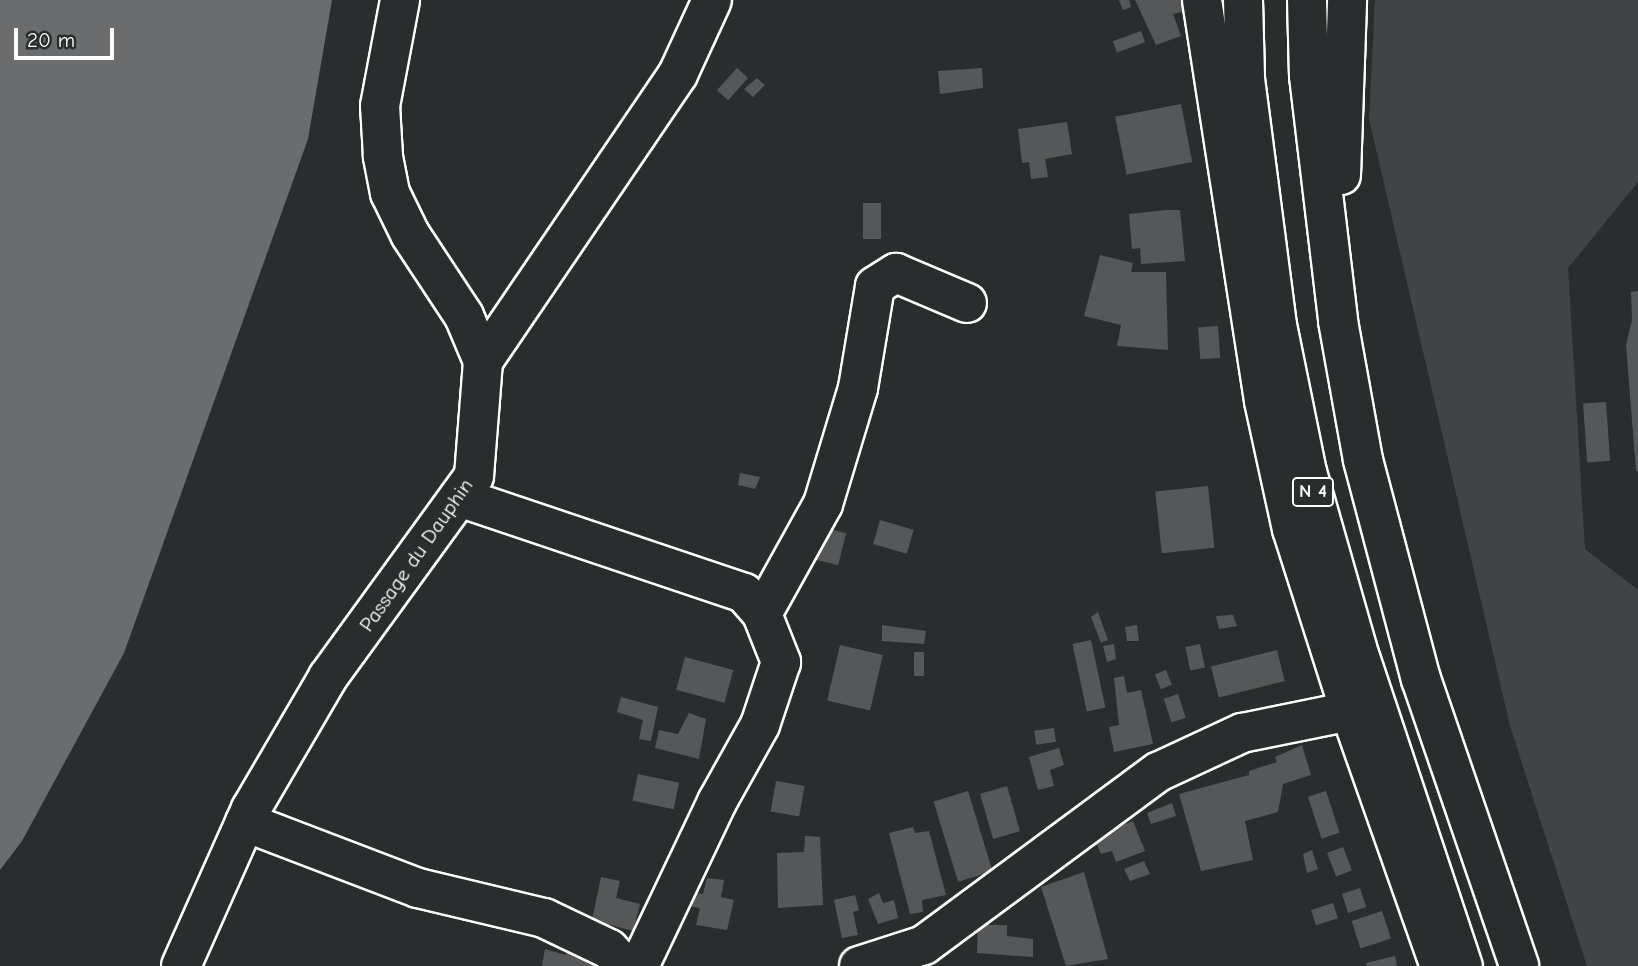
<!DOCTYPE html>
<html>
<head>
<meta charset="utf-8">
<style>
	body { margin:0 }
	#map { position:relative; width:1638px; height:966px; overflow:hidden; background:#2a2d2e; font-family:"Comic Neue",sans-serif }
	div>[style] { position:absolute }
	.green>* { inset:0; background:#414445 }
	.water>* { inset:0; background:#6a6c6d }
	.building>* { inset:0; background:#555758; transform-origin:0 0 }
	.roads { filter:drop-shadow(2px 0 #fff) drop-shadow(-2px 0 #fff) drop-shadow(0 2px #fff) drop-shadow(0 -2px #fff) }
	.street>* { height:38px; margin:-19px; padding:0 19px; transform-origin:19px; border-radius:19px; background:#2a2d2e }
	.highway>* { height:38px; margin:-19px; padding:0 19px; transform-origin:19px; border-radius:19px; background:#2a2d2e }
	span { translate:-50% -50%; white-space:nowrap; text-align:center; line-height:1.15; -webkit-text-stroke:7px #2a2d2e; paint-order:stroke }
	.shield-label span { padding:2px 5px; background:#2a2d2e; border:2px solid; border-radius:5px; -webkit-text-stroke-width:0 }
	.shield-label { font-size:19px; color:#fff; font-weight:700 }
	.street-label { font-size:21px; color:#fff }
	.scale { position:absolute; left:14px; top:28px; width:100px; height:32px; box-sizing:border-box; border:4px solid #fff; border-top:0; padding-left:9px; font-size:21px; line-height:24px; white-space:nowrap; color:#fff; -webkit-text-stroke:5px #2a2d2e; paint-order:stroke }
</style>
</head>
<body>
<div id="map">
	<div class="green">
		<i style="clip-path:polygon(1375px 0,1638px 0,1638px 182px,1568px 268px,1585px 549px,1638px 590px,1638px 966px,1587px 966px,1510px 726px,1369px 119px)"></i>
	</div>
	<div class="water">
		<i style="clip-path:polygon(0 0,332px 0,308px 139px,124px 653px,22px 841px,0 870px)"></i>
	</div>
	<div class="building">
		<i style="clip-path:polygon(1119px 0,1129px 0,1131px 7px,1123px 10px)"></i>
		<i style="clip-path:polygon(1135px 0,1185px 0,1189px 10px,1173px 14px,1181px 36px,1156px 45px)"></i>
		<i style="left:1141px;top:31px;width:12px;height:30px;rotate:70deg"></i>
		<i style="left:737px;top:68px;width:15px;height:30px;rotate:42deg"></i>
		<i style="clip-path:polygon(982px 68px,983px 88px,940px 94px,938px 71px)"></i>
		<i style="clip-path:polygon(757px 78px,765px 85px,753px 97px,744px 89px)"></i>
		<i style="left:1181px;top:104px;width:59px;height:67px;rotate:79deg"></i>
		<i style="clip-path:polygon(1067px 122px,1072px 154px,1045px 159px,1048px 177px,1031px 179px,1029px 162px,1022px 163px,1018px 129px)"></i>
		<i style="left:863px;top:203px;width:18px;height:36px"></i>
		<i style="clip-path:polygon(1166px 210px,1180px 210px,1185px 261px,1141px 264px,1140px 248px,1132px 249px,1129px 214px)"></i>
		<i style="clip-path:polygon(1100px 255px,1133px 263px,1131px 272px,1166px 272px,1168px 350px,1117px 346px,1121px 325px,1084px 316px)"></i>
		<i style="clip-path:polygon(1638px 291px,1638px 471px,1636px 471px,1626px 345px,1632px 320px,1631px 292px)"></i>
		<i style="left:1218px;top:326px;width:32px;height:20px;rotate:86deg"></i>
		<i style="left:1606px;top:402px;width:59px;height:23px;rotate:86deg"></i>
		<i style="clip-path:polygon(740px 473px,760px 477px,755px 489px,738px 485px)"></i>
		<i style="left:1208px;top:486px;width:62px;height:53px;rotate:84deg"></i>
		<i style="left:880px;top:520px;width:35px;height:25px;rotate:16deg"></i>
		<i style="left:817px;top:526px;width:30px;height:33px;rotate:14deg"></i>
		<i style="clip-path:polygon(1098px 612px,1108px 640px,1101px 643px,1091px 617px)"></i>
		<i style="clip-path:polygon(1233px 615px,1237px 626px,1219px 629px,1216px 616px)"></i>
		<i style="clip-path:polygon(882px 625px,926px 631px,924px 644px,882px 641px)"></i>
		<i style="clip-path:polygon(1137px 625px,1139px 641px,1127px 641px,1125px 627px)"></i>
		<i style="left:1091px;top:640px;width:69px;height:19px;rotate:78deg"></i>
		<i style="clip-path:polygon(1114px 644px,1116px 659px,1107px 662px,1103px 646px)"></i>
		<i style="left:1200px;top:644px;width:24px;height:15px;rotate:78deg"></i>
		<i style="left:840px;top:645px;width:44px;height:57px;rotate:13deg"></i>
		<i style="left:1277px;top:650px;width:32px;height:68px;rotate:76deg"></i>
		<i style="left:914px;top:652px;width:10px;height:24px"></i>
		<i style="left:685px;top:657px;width:50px;height:34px;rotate:15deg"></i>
		<i style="left:1166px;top:670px;width:16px;height:12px;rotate:68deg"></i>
		<i style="clip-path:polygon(1124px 676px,1127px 693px,1141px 690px,1153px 744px,1114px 752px,1109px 727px,1119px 725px,1114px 678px)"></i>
		<i style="left:1178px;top:694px;width:25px;height:15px;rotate:72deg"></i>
		<i style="clip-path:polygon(621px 697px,658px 707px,651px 741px,639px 739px,643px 720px,617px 712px)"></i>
		<i style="clip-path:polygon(689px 713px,706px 719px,699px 759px,655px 748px,659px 730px,678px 734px)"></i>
		<i style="left:1054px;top:728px;width:14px;height:20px;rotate:82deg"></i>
		<i style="clip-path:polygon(1302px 745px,1311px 775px,1283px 784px,1278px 812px,1245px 821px,1253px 860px,1201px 871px,1179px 794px,1249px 775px,1249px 771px,1277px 762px,1275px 757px)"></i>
		<i style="clip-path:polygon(1059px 748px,1064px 765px,1050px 770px,1054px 786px,1038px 790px,1029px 757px)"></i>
		<i style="left:638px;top:774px;width:42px;height:27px;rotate:12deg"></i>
		<i style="left:776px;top:781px;width:29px;height:31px;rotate:10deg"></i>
		<i style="left:1007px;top:786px;width:47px;height:28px;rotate:74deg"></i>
		<i style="left:968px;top:791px;width:84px;height:36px;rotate:73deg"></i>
		<i style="left:1326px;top:791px;width:44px;height:19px;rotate:72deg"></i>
		<i style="clip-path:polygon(1172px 803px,1176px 816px,1151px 824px,1147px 813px)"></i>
		<i style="clip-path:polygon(1133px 821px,1145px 851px,1116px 862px,1112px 851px,1101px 854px,1093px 836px)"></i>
		<i style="clip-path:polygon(913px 827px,915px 833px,929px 831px,946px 895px,922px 900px,923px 912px,910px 914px,889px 833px)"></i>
		<i style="clip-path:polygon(805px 836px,820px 837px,823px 905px,778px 908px,777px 853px,804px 852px)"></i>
		<i style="left:1343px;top:847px;width:25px;height:17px;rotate:69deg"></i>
		<i style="clip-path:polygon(1312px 850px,1318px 869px,1307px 873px,1303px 854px)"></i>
		<i style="clip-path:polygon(1144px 861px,1150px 874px,1130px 881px,1124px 869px)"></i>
		<i style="clip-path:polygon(1084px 872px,1108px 959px,1066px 966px,1041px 887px)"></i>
		<i style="clip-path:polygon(601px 877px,620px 881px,616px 898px,640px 904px,633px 931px,592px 920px)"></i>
		<i style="clip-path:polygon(707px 878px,724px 880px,721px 897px,734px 900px,727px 930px,696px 925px,700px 908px,687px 906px,689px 892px,703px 894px)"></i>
		<i style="left:1360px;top:888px;width:20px;height:19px;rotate:72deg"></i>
		<i style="clip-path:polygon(879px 893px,883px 903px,894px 900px,898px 918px,878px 924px,868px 899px)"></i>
		<i style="clip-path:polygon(855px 895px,859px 910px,853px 912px,858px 935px,842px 938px,834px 900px)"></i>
		<i style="left:1333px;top:903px;width:16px;height:23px;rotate:72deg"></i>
		<i style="left:1382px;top:911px;width:29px;height:32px;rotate:72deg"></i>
		<i style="clip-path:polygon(978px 925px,1007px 925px,1007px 936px,1033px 939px,1033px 957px,977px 953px)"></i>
		<i style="clip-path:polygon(545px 949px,566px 955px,567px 949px,606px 966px,542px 966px)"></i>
		<i style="clip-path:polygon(1395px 956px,1397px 966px,1367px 966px,1366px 963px)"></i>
	</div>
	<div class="roads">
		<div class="street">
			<i style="left:1202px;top:0;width:406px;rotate:81.2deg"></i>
			<i style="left:1264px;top:401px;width:131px;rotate:77.7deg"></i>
			<i style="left:1292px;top:529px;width:191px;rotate:72.3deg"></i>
			<i style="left:1350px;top:711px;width:270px;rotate:70.6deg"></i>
			<i style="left:483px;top:361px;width:347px;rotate:-55.8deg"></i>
			<i style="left:678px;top:74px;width:81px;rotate:-65.3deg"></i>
			<i style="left:459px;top:497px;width:301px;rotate:18.6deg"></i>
			<i style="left:744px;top:593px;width:28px;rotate:49deg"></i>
			<i style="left:762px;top:614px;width:52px;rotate:68.4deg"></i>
			<i style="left:781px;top:662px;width:66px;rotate:108.4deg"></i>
			<i style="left:760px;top:725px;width:88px;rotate:119.2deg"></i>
			<i style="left:717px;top:802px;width:182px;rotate:115.4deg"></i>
			<i style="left:762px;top:614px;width:126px;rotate:-61deg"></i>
			<i style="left:823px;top:504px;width:121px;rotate:-73.2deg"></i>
			<i style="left:858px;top:388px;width:103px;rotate:-80.5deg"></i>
			<i style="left:875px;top:286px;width:25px;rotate:-32deg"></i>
			<i style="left:896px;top:273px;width:77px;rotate:22.9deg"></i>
			<i style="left:245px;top:822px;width:185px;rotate:20.9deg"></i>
			<i style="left:418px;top:888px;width:130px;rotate:13.4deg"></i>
			<i style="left:544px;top:918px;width:72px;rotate:25.5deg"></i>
			<i style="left:609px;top:949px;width:23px;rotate:47deg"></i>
			<i style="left:181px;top:966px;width:172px;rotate:-66deg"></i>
			<i style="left:251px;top:809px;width:153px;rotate:-59.7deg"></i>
			<i style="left:328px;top:677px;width:248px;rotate:-54deg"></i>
			<i style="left:474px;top:476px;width:115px;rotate:-85.5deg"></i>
			<i style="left:483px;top:361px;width:49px;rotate:-112.9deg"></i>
			<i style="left:464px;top:316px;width:98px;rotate:-123.4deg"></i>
			<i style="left:410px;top:234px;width:46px;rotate:-116deg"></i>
			<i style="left:390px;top:193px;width:38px;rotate:-101deg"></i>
			<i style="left:383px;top:156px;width:50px;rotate:-93.4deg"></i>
			<i style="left:380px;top:106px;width:108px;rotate:-79.3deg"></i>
			<i style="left:859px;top:966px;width:68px;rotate:-17.9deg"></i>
			<i style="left:924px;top:945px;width:291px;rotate:-36.5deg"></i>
			<i style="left:1158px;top:772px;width:93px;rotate:-24.9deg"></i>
			<i style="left:1242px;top:733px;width:110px;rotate:-11.5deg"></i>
		</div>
		<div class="highway">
			<i style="left:1243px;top:0;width:79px;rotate:88.5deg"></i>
			<i style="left:1245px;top:79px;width:248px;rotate:82.6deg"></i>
			<i style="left:1277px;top:325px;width:150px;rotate:78.5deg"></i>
			<i style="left:1307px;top:472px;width:183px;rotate:74.1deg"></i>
			<i style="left:1357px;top:648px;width:335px;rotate:71.6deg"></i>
			<i style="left:1307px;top:0;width:76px;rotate:88.5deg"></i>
			<i style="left:1309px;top:76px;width:247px;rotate:83.2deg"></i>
			<i style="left:1338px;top:321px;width:141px;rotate:79.8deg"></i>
			<i style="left:1363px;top:460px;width:227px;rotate:75.2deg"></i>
			<i style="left:1421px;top:679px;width:303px;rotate:71.1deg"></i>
			<i style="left:1341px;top:175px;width:175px;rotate:-88deg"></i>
		</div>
	</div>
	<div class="shield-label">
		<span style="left:1313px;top:492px">N 4</span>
	</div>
	<div class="street-label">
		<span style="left:416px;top:555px;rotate:-55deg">Passage du Dauphin</span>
	</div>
	<div class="scale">20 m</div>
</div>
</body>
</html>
